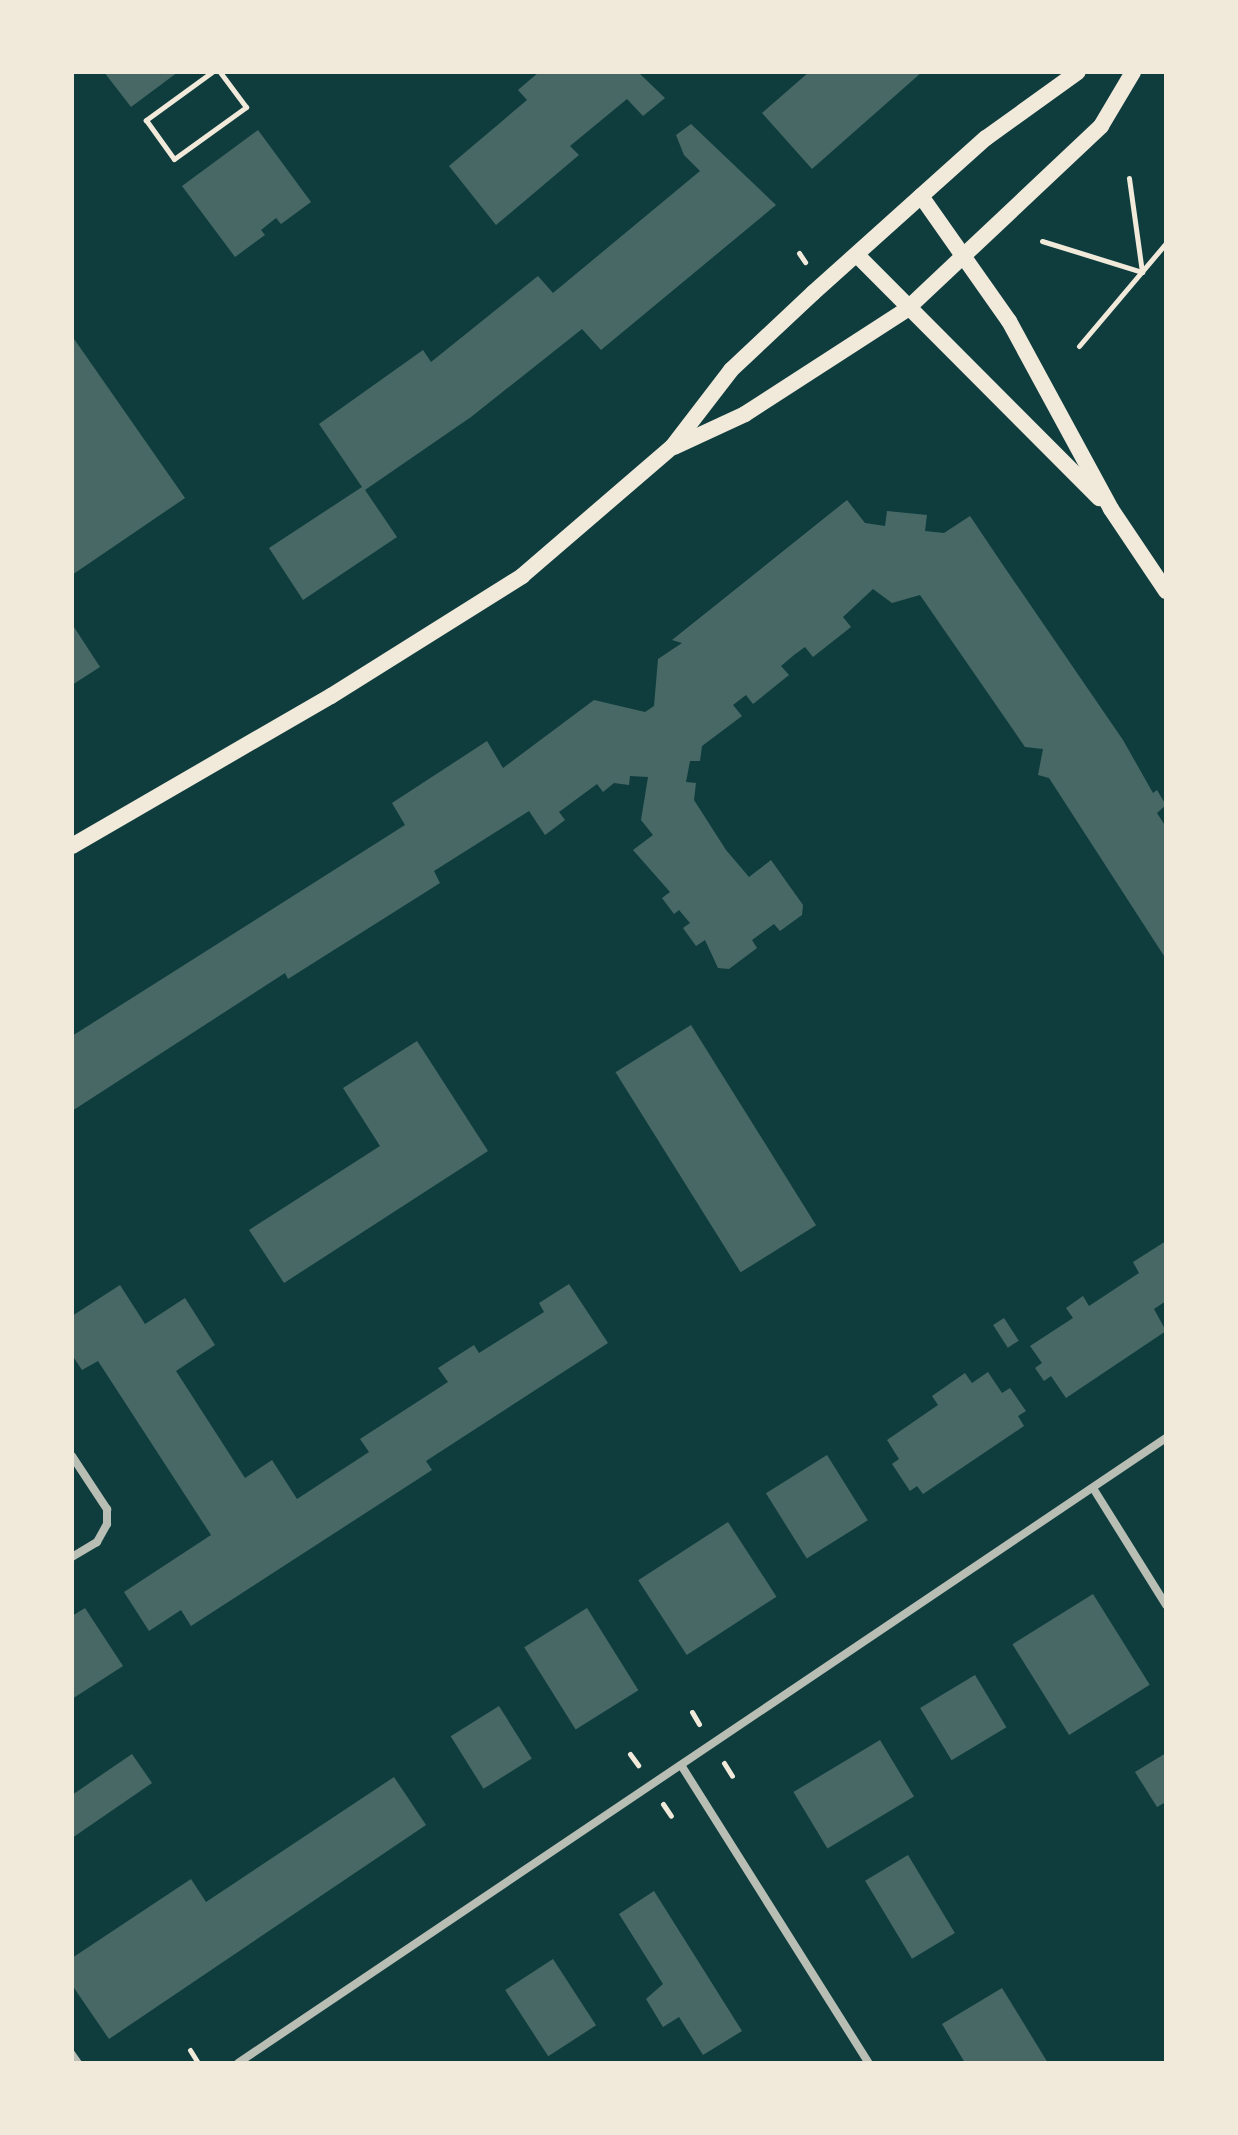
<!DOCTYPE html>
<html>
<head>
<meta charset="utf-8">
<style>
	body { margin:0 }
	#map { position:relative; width:1238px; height:2135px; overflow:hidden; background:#0f3d3e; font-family:"Crimson Pro",serif }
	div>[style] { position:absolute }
	.building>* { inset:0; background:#486865; transform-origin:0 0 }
	.path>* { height:5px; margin:-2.5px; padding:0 2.5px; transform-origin:2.5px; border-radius:2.5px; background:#f1e9da }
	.service>* { height:6px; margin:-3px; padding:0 3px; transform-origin:3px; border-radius:3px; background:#b8beb3 }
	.minor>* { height:8px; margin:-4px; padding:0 4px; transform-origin:4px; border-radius:4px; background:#b8beb3 }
	.secondary>* { height:16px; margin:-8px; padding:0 8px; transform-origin:8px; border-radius:8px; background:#f1e9da }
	span { translate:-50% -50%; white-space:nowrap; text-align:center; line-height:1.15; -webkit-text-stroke:7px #f1e9da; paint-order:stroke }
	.frame { position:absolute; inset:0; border:74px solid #f1e9da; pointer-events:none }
</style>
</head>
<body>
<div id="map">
	<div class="building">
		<i style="clip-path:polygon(104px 72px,178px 72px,131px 107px)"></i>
		<i style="clip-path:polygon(539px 72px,638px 72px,665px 98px,643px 116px,627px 99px,570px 146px,579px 155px,496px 225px,449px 166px,527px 100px,518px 90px)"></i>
		<i style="clip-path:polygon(809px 72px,922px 72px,812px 169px,762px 113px)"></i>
		<i style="clip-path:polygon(691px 124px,776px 205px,601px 350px,582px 329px,471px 417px,365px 490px,397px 537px,303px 600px,269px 548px,362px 487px,319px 424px,423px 350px,431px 362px,538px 276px,553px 293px,700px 171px,684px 155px,676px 135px)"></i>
		<i style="clip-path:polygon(258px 130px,311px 202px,281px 224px,276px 218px,261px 230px,265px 235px,235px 257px,182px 186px)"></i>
		<i style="clip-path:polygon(72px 336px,185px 498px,72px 575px)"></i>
		<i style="clip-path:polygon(847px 500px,865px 523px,885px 526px,887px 511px,927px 515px,925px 531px,944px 533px,970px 516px,1005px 568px,1123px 740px,1153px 793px,1157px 790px,1166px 805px,1157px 813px,1166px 827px,1166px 959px,1049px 778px,1038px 775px,1043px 749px,1025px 747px,920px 595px,892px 603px,873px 589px,843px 617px,851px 627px,813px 657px,805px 647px,794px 655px,781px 666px,789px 675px,753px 704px,746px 695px,733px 705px,742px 716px,702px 746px,700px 761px,690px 761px,686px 782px,696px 783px,694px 800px,726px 850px,749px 877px,771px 860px,803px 905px,802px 915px,780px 931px,774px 924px,752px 940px,757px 948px,729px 969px,718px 968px,705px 940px,696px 946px,683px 928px,690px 923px,679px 910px,674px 914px,662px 898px,670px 892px,633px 850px,653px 835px,641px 820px,648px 777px,630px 776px,629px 785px,614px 783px,603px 792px,597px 784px,559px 812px,565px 820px,545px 835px,529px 811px,434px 871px,440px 883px,288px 979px,285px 973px,72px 1111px,72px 1036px,405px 825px,392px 803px,487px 741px,503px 768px,594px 700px,645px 712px,654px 706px,658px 659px,682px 643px,672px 640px)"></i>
		<i style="clip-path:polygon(72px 624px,100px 667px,72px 685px)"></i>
		<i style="left:691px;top:1025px;width:236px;height:89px;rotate:58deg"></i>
		<i style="clip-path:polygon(417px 1041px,488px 1151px,284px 1283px,249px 1230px,380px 1146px,343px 1088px)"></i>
		<i style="clip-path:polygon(1166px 1241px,1166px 1301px,1154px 1309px,1166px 1331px,1066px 1398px,1051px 1376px,1044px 1381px,1035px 1368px,1042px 1363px,1030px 1346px,1073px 1318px,1066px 1308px,1083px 1296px,1089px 1306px,1139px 1273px,1133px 1262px)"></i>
		<i style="clip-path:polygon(569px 1284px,608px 1343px,426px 1461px,432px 1470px,191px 1626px,181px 1610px,149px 1631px,124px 1592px,211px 1535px,98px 1361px,82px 1370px,72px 1355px,72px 1316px,120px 1285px,145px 1324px,185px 1298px,215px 1345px,176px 1371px,245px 1478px,272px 1460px,297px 1499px,369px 1452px,360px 1439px,448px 1382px,438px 1368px,474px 1345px,479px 1353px,544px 1312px,539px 1303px)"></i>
		<i style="left:1004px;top:1318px;width:27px;height:13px;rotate:57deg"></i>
		<i style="clip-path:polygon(988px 1372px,1002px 1393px,1010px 1388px,1026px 1411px,1018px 1416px,1024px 1426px,923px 1494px,917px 1486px,910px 1491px,892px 1464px,899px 1459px,887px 1440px,938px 1405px,932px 1396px,965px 1373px,972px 1383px)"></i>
		<i style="left:827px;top:1455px;width:77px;height:72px;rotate:58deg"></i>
		<i style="left:728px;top:1522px;width:89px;height:107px;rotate:57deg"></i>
		<i style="left:1093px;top:1594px;width:107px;height:95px;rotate:58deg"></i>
		<i style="clip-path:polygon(85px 1608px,123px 1666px,72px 1699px,72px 1616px)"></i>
		<i style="left:587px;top:1608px;width:97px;height:74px;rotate:58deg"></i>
		<i style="left:975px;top:1675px;width:61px;height:64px;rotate:59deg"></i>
		<i style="left:499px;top:1706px;width:62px;height:57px;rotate:58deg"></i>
		<i style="left:880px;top:1740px;width:66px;height:101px;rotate:59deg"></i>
		<i style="clip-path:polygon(1166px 1753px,1166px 1802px,1157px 1807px,1135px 1772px)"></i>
		<i style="clip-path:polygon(132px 1754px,152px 1783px,72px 1838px,72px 1795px)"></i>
		<i style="clip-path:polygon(394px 1777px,426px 1825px,109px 2039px,72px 1985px,72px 1958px,191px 1879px,206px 1902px)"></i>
		<i style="left:908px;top:1855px;width:91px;height:50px;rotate:59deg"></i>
		<i style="clip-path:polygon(654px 1891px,742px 2031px,703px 2055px,679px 2017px,663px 2027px,646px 1999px,663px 1984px,619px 1914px)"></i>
		<i style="left:553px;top:1959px;width:79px;height:57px;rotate:57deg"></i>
		<i style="clip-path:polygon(1002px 1988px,1048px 2063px,965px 2063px,942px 2024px)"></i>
	</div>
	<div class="path">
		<i style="left:212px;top:72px;width:82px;rotate:144deg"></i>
		<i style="left:146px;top:120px;width:48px;rotate:54.3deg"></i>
		<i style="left:174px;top:159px;width:89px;rotate:-35.8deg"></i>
		<i style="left:246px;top:107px;width:44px;rotate:-126.6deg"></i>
		<i style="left:1042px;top:241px;width:105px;rotate:17.2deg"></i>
		<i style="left:1142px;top:272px;width:95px;rotate:-97.9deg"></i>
		<i style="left:799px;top:253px;width:11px;rotate:56deg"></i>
		<i style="left:1079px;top:346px;width:135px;rotate:-49.8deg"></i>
		<i style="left:692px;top:1712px;width:14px;rotate:60deg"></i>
		<i style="left:630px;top:1754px;width:14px;rotate:54deg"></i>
		<i style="left:724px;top:1763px;width:15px;rotate:58deg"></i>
		<i style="left:663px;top:1804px;width:14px;rotate:56deg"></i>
		<i style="left:190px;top:2050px;width:15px;rotate:58deg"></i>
	</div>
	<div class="service">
		<i style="left:72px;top:2053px;width:12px;rotate:55deg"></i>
	</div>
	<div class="minor">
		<i style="left:72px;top:1456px;width:64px;rotate:56.6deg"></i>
		<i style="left:107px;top:1509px;width:15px;rotate:90deg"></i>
		<i style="left:107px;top:1524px;width:21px;rotate:119deg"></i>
		<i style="left:97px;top:1542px;width:29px;rotate:149deg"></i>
		<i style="left:1093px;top:1488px;width:138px;rotate:58deg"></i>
		<i style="left:681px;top:1765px;width:352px;rotate:57.8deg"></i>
		<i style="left:238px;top:2063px;width:1119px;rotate:-33.96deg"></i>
	</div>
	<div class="secondary">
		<i style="left:921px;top:196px;width:153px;rotate:54.9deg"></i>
		<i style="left:1009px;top:321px;width:214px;rotate:61.5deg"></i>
		<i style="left:1111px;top:509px;width:99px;rotate:56.1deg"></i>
		<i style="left:858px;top:256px;width:342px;rotate:45.1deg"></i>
		<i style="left:674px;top:447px;width:78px;rotate:-24.9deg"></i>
		<i style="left:745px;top:414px;width:193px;rotate:-32.9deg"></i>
		<i style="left:907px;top:309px;width:267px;rotate:-43.3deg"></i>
		<i style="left:1101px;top:126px;width:63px;rotate:-59.3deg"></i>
		<i style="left:72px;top:846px;width:299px;rotate:-30.1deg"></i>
		<i style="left:331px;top:696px;width:226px;rotate:-32.1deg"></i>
		<i style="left:522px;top:576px;width:198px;rotate:-40.7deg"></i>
		<i style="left:672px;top:447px;width:97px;rotate:-52.5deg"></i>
		<i style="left:731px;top:370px;width:112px;rotate:-43.2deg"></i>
		<i style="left:813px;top:293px;width:232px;rotate:-41.9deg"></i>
		<i style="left:986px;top:138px;width:113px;rotate:-35.7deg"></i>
	</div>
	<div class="frame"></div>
</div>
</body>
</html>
